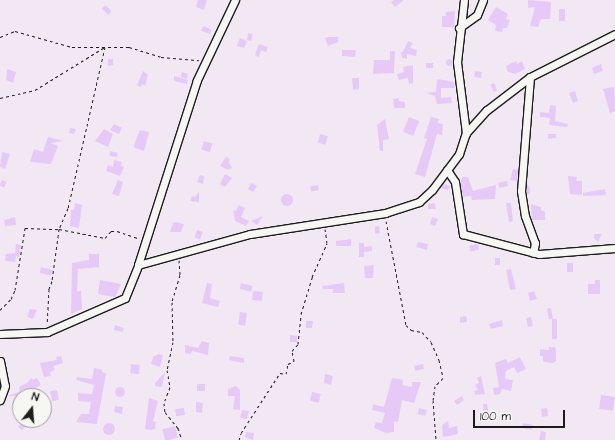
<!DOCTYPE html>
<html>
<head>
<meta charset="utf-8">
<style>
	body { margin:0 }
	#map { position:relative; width:615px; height:440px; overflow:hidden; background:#f2e8f4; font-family:"Architects Daughter",sans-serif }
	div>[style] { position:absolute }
	.building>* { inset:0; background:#e7c9f7; transform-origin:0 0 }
	.round { border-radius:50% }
	.path>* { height:1px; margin-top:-0.5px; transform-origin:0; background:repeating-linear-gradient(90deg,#1c1c1c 0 3px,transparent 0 6px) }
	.roads { filter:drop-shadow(1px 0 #1c1c1c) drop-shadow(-1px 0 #1c1c1c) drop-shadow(0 1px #1c1c1c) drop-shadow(0 -1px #1c1c1c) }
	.street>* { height:7px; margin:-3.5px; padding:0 3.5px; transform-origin:3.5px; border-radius:3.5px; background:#f6f6f2 }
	span { translate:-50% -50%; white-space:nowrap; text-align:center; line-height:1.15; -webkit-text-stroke:3px #f6f6f2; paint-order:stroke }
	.north { position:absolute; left:12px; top:388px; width:40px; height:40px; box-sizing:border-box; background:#f6f6f2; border:1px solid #9f9f9c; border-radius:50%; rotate:17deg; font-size:11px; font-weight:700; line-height:16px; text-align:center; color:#1c1c1c }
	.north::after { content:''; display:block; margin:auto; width:14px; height:18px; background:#1c1c1c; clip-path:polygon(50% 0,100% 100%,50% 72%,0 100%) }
	.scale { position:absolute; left:473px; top:410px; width:92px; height:18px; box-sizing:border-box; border:2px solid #1c1c1c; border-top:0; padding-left:5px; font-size:12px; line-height:14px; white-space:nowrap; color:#1c1c1c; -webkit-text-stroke:3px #f6f6f2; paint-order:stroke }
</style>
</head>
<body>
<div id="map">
	<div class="building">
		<i style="clip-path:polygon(198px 0,207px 0,204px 10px,196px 7px)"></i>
		<i style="clip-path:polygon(394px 0,404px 0,395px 7px,391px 2px)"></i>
		<i style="clip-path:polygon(528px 0,551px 2px,550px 19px,541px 19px,538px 27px,530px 26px,535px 7px,528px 8px)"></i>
		<i style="left:105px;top:5px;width:9px;height:5px;rotate:41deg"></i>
		<i style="clip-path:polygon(496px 7px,508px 14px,506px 19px,510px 20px,507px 28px,503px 28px,502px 32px,495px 31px,496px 25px,488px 20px)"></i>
		<i style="left:559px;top:9px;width:6px;height:12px"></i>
		<i style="clip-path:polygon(455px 11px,454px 27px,442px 27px,442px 16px,446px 16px,446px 12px)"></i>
		<i style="left:203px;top:26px;width:9px;height:5px;rotate:21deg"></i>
		<i style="clip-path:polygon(248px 33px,253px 34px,251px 41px,247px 40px)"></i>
		<i style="clip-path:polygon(329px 37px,338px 37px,338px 42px,328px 46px,325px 38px)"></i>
		<i style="clip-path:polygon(240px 38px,247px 41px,244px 48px,237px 46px)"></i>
		<i style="clip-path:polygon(408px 41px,413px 43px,410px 48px,417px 50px,416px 56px,407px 54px,407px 59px,402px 58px,401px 52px,403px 52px)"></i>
		<i style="clip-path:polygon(259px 44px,268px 47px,266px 52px,261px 50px,259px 57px,255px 55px)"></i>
		<i style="clip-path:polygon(342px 50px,356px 50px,355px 57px,342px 56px)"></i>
		<i style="clip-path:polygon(390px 51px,395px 51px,394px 73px,373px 74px,374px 60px,390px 60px)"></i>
		<i class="round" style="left:445.5px;top:58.5px;width:7px;height:7px"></i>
		<i style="clip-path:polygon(108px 59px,113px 59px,113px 65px,108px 66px)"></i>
		<i style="clip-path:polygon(516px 61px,517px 64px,522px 61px,525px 69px,515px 74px,508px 72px,506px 66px)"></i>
		<i style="left:426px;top:63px;width:7px;height:5px"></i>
		<i style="clip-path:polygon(601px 64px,603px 71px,594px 74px,592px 68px)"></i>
		<i style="clip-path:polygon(413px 65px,413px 83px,409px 84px,408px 78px,399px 80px,397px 74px,404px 72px,403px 67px)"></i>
		<i style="clip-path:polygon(7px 69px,16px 72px,13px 83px,6px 80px)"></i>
		<i style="clip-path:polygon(143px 71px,148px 75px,145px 86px,142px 84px,141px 87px,137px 85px)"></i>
		<i style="left:475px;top:71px;width:7px;height:6px;rotate:8deg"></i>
		<i style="clip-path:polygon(182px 72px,188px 74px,187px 79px,181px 77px)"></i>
		<i style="clip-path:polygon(174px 76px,188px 80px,187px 84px,174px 81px)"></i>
		<i style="clip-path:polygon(352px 78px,359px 78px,359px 89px,353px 90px)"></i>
		<i style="clip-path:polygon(437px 79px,454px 82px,455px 88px,441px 88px,441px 98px,451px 97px,452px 103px,437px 104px,435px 96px,426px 93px,436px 92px)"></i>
		<i style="left:494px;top:83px;width:8px;height:4px;rotate:67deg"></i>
		<i style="clip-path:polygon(614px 87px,615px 111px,610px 113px,603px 89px)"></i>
		<i style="clip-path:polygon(575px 91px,578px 101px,573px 103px,569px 93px)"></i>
		<i style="clip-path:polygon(399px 98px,399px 101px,405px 102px,405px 108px,394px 108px,393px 99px)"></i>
		<i style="clip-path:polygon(550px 105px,556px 106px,555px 121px,568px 124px,567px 127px,549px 125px,550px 118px,540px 117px,540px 112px,549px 113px)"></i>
		<i style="left:409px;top:117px;width:11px;height:16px;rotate:22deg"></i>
		<i style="clip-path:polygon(431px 117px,439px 119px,438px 123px,443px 124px,442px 135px,437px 134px,425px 177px,415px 174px,427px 139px,424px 138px)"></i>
		<i style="clip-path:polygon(385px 119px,389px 139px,383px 140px,383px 151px,380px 151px,377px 125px)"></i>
		<i style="clip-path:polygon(114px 124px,122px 128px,119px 134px,110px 130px)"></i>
		<i style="clip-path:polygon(70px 128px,76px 129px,74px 134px,69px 133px)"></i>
		<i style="clip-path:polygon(104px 129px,113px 134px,108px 147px,95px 141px)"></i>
		<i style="clip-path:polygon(140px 130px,149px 132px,144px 151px,135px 148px,134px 145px)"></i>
		<i style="left:320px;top:134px;width:8px;height:9px;rotate:14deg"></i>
		<i style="clip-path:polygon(548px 134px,556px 134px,556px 138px,548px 139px)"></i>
		<i style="clip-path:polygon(48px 137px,64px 141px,50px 143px,58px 146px,51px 164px,30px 162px,34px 149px,43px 152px)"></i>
		<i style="left:204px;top:141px;width:9px;height:9px;rotate:18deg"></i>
		<i style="clip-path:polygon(110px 151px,118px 153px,117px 157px,110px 156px)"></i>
		<i style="clip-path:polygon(2px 152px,10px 154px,5px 169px,0 167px)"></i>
		<i style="clip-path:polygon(226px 157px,230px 159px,229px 162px,232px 168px,228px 170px,220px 166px)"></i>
		<i style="clip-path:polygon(114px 160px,122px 162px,121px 166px,124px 167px,120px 176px,106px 171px,108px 165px,113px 167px)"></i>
		<i style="clip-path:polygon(513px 169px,518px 170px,517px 181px,510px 180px)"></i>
		<i style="clip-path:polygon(225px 174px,232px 178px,225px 187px,220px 184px)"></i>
		<i style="clip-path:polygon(200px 175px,204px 176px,203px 184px,197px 182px)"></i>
		<i style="clip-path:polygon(568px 176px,577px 177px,576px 181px,582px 181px,582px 195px,570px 194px)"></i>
		<i style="clip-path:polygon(462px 177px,468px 177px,473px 191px,496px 185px,495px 199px,472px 200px,471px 196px,463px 197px,460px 184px)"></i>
		<i style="left:2px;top:180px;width:5px;height:6px;rotate:22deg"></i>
		<i style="clip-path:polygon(118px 180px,123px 182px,119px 196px,112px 194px)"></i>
		<i style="left:507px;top:181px;width:5px;height:9px;rotate:79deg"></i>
		<i style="clip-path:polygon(251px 183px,257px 186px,253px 192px,248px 189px)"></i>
		<i style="clip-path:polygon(443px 184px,450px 186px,448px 190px,440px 188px)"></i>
		<i style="clip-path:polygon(527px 184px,530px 188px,530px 194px,527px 194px)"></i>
		<i style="left:318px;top:185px;width:5px;height:8px;rotate:79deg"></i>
		<i style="clip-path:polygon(605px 189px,606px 195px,583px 196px,583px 193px)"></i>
		<i style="clip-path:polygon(199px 192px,199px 202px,190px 201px,192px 196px,195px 197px)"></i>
		<i class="round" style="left:281px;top:194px;width:12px;height:12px"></i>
		<i style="clip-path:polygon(75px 203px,82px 205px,79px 228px,70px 226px,71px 210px,74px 210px)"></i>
		<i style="clip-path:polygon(435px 203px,436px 209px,428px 209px,428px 204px)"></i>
		<i style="clip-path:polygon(506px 203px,511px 203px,513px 221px,509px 222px)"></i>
		<i style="clip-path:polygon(531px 204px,541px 207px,541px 210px,545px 212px,545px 220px,532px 220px)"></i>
		<i style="clip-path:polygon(239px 205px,245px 208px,241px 217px,249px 221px,246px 226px,235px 221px,233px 210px,236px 211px)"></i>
		<i style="clip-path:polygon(263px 216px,257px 225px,251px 221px)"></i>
		<i style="clip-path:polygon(15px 217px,16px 225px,5px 226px,4px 220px)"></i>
		<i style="clip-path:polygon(432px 217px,438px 219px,435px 226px,430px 224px)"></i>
		<i style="clip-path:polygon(176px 222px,184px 224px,181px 232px,170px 232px,173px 223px)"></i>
		<i style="clip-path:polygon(379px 226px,380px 233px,375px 234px,375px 227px)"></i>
		<i style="left:197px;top:230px;width:6px;height:8px;rotate:18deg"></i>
		<i style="clip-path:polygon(594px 234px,602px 234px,598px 242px,594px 238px)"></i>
		<i style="clip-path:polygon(351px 239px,351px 246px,336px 246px,336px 241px)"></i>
		<i style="clip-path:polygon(418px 242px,428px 244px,427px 250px,416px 247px)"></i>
		<i style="clip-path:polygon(359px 243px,364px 243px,364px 247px,372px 246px,372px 251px,364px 252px,364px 257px,359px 257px)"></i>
		<i style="clip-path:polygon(16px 244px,21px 245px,19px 257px,16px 256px,15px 262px,5px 261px,6px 254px,15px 253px)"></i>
		<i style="left:478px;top:244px;width:6px;height:9px;rotate:81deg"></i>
		<i style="clip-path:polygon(89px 254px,99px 254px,99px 267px,78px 269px,77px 291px,81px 291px,82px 309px,71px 314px,72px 263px,89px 260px)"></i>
		<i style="left:495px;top:258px;width:5px;height:7px"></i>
		<i style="left:567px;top:263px;width:6px;height:9px"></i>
		<i style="clip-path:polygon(374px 265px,373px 278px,365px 278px,364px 266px)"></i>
		<i style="left:41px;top:267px;width:12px;height:6px;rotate:14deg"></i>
		<i style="clip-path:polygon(511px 269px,516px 289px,510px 290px,506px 270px)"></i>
		<i style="clip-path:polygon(100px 280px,121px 284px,115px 297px,98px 294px)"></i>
		<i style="clip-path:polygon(595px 280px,600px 280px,600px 294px,588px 294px,588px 284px,595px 284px)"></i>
		<i style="clip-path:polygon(207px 283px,212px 284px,210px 298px,220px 301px,218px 307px,202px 303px)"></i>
		<i style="left:241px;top:283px;width:12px;height:6px;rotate:14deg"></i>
		<i style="clip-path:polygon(344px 283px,345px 293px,332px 293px,334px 289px,323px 289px,322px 286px)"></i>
		<i style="left:253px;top:291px;width:10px;height:9px;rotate:6deg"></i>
		<i style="clip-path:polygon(534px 291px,537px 299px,530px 301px,528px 293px)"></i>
		<i style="left:551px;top:308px;width:11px;height:4px;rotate:80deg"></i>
		<i style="clip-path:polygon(30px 309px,37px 310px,33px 319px,27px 317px)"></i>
		<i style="left:240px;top:312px;width:7px;height:13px;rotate:8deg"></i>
		<i style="clip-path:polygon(466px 316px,467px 322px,460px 323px,460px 317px)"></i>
		<i style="left:531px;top:317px;width:9px;height:5px;rotate:77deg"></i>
		<i style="left:552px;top:319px;width:5px;height:20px"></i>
		<i style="clip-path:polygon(502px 320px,503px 326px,491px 329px,489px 324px)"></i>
		<i style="clip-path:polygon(306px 321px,313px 321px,312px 328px,306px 328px)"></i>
		<i style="clip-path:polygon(115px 325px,124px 328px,123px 332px,114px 330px)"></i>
		<i style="clip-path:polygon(290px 335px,297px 336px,297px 342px,290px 342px)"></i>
		<i style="clip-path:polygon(202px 341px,209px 343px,208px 355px,192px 351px,191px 354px,185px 353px,185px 345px,198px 348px)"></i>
		<i style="clip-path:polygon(549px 347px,555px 347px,556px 351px,556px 361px,553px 363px,543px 362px,543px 356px,540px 356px,540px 349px,549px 350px)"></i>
		<i style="clip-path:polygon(159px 354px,163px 355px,160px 367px,151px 364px,153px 357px)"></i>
		<i style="clip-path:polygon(61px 356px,63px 363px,53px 366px,55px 370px,50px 372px,51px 376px,44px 377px,40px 363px,57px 360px,56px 357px)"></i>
		<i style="clip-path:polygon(230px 356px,244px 358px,244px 363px,229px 360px)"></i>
		<i style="clip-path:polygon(520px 357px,526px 369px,517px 373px,514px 367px,506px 371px,505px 379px,513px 380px,511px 391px,502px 389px,500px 394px,494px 395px,493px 388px,499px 387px,495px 363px,506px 359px,508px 363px)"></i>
		<i style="left:131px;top:364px;width:9px;height:9px;rotate:6deg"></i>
		<i style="left:423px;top:364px;width:5px;height:9px;rotate:79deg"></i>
		<i style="clip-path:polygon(94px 368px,103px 370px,102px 372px,106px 374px,97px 424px,76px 422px,81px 414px,89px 414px,91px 402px,78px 401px,78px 393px,92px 394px,94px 385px,76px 380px,77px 377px,92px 379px)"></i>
		<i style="clip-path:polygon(165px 372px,162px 387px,155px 386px,155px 383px)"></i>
		<i style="clip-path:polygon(325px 374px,333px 376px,331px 385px,324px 383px)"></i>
		<i style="clip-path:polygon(481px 376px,485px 394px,475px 395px,474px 391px,478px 390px,475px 385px,479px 383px,477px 378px)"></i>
		<i style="clip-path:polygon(31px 378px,33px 380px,37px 378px,41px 385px,26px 393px,27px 396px,20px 396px,16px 399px,15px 396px,8px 396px,20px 391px,19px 387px,27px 383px)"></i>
		<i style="clip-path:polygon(392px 378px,403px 380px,402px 385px,412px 387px,412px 382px,421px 382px,414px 403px,402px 400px,398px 422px,394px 421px,394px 432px,386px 433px,374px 428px,376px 422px,382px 423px,385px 413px,372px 410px,373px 404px,384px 407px)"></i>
		<i style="left:197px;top:384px;width:8px;height:7px"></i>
		<i style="clip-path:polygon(236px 386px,240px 390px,240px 410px,233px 409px,235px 396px,228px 396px,228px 389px)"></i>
		<i class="round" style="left:115px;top:387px;width:10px;height:10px"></i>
		<i style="left:57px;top:390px;width:10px;height:7px;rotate:79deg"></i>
		<i style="left:312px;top:392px;width:9px;height:9px;rotate:13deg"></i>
		<i style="left:601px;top:395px;width:14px;height:14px;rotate:8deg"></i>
		<i style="clip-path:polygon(462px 396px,464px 400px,457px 405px,454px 401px)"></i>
		<i style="clip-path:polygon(149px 398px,158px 401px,153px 421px,156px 422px,155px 429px,151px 430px,145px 429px)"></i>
		<i style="clip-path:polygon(196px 402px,203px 403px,202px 413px,196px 412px)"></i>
		<i style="clip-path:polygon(483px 404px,487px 404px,490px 420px,484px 419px)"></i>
		<i style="clip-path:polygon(115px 406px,123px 407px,122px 414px,114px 412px)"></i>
		<i style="left:184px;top:408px;width:7px;height:9px;rotate:82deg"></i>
		<i style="left:419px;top:408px;width:8px;height:6px;rotate:14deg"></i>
		<i style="left:547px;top:408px;width:8px;height:6px;rotate:83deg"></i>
		<i style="clip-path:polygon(242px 410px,249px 411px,247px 419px,240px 418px)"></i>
		<i style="clip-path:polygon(25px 420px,32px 420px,22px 430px,18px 427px)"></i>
		<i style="clip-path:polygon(448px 421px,449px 428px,457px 426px,458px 434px,443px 437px,442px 425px)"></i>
		<i style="left:523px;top:423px;width:10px;height:5px;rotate:11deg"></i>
		<i class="round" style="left:103px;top:423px;width:12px;height:12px"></i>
		<i style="left:175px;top:426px;width:12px;height:13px;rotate:76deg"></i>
		<i style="clip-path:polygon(541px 431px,546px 432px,545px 440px,539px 440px)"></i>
		<i style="clip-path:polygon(246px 432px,254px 433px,253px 440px,245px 437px)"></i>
	</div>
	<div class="path">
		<i style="left:0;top:37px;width:16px;rotate:-22deg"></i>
		<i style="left:15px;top:31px;width:59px;rotate:15.7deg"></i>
		<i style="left:72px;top:47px;width:57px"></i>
		<i style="left:129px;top:47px;width:34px;rotate:17deg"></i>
		<i style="left:161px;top:57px;width:38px;rotate:5deg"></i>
		<i style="left:105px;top:47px;width:165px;rotate:102.9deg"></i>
		<i style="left:68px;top:208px;width:23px;rotate:113deg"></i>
		<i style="left:59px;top:229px;width:47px;rotate:11.1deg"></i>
		<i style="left:105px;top:238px;width:9px;rotate:-49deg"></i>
		<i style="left:111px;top:231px;width:6px"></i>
		<i style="left:117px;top:231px;width:24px;rotate:19deg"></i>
		<i style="left:0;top:98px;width:36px;rotate:-13deg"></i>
		<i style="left:35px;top:90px;width:82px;rotate:-31.6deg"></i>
		<i style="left:386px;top:221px;width:106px;rotate:79.1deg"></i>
		<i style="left:406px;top:325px;width:7px;rotate:45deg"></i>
		<i style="left:411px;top:330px;width:11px;rotate:10deg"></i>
		<i style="left:422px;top:332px;width:13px;rotate:48deg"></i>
		<i style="left:431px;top:342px;width:20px;rotate:66deg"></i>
		<i style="left:439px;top:360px;width:18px;rotate:77deg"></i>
		<i style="left:443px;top:378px;width:11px;rotate:135deg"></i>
		<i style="left:435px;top:386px;width:14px;rotate:98deg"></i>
		<i style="left:433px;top:400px;width:40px;rotate:85.7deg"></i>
		<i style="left:179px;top:260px;width:15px;rotate:86deg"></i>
		<i style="left:180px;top:275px;width:28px;rotate:107deg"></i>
		<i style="left:172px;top:302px;width:40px;rotate:88.6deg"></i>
		<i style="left:173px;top:342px;width:29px;rotate:102deg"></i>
		<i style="left:167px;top:370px;width:17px;rotate:80deg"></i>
		<i style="left:170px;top:387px;width:17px;rotate:111deg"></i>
		<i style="left:164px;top:403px;width:9px;rotate:84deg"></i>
		<i style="left:165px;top:412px;width:21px;rotate:51deg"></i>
		<i style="left:178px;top:428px;width:13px;rotate:72deg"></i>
		<i style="left:0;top:310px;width:16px;rotate:-45deg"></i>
		<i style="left:11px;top:299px;width:10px;rotate:-66deg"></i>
		<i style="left:15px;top:290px;width:63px;rotate:-80.8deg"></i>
		<i style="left:25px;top:228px;width:34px;rotate:2deg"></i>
		<i style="left:59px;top:229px;width:52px;rotate:97.7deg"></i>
		<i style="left:52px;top:281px;width:9px;rotate:111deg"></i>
		<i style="left:49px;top:289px;width:35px;rotate:93deg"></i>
		<i style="left:239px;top:440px;width:7px;rotate:-74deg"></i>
		<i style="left:241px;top:433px;width:72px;rotate:-57deg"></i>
		<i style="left:280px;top:373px;width:6px;rotate:9deg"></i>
		<i style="left:286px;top:374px;width:10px;rotate:-79deg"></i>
		<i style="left:288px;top:364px;width:7px;rotate:-27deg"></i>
		<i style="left:294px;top:361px;width:10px;rotate:-101deg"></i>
		<i style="left:292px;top:351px;width:9px;rotate:-49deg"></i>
		<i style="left:298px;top:344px;width:30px;rotate:-84deg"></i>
		<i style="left:301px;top:314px;width:39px;rotate:-73deg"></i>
		<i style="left:312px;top:277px;width:37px;rotate:-66deg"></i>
		<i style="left:327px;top:243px;width:14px;rotate:-98deg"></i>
	</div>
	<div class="roads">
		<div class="street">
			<i style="left:235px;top:0;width:89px;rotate:115.4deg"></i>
			<i style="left:197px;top:80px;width:194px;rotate:107.7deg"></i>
			<i style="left:138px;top:265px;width:116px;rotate:-15.5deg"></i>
			<i style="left:250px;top:234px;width:137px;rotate:-8.8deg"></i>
			<i style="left:385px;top:213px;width:36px;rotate:-18deg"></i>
			<i style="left:419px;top:202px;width:18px;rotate:-43deg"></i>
			<i style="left:432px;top:190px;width:45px;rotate:-53.1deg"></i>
			<i style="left:459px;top:154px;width:22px;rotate:-72deg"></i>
			<i style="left:466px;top:133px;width:31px;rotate:-48deg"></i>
			<i style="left:487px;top:110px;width:54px;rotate:-37.5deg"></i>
			<i style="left:530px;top:77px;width:95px;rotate:-26.8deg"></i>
			<i style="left:464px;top:0;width:62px;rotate:96.4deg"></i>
			<i style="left:457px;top:62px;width:72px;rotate:82.8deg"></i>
			<i style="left:459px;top:28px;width:22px;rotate:-36deg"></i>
			<i style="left:477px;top:15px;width:16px;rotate:-68deg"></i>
			<i style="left:530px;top:77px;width:114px;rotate:94.5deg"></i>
			<i style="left:521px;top:191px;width:25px;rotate:81deg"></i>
			<i style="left:525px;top:216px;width:29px;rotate:70deg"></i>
			<i style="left:535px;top:243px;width:10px;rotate:101deg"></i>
			<i style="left:447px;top:170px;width:14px;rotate:56deg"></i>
			<i style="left:455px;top:182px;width:53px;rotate:81.3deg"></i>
			<i style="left:463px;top:234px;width:79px;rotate:14.7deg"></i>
			<i style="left:539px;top:254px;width:76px;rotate:-4.5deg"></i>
			<i style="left:0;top:334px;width:47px;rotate:-2.4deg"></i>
			<i style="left:47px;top:332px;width:85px;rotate:-23.6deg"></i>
			<i style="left:125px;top:298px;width:35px;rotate:-68deg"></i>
			<i style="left:0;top:361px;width:25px;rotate:79deg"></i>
			<i style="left:5px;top:386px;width:15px;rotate:110deg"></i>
		</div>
	</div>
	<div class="north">N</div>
	<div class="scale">100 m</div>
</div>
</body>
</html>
